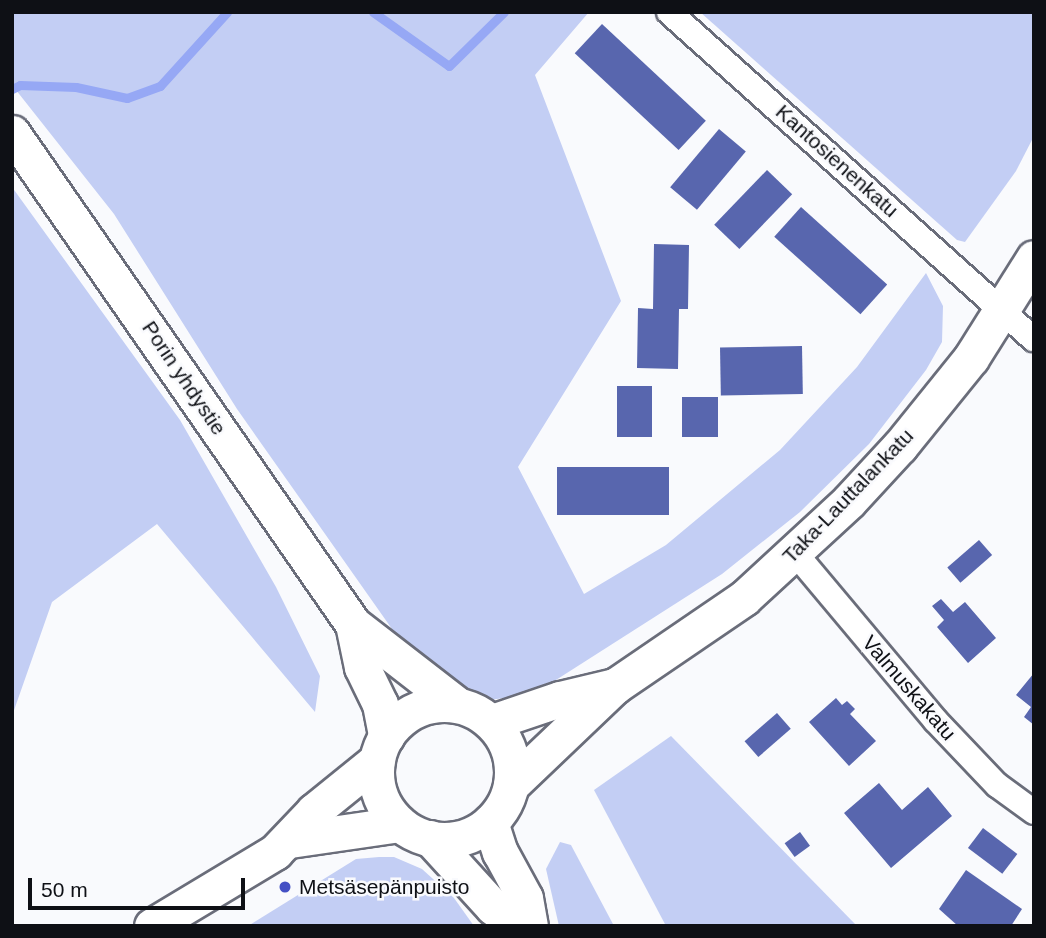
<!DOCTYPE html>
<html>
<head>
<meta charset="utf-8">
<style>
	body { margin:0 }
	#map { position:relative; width:1046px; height:938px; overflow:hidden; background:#f9fafd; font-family:Helvetica,sans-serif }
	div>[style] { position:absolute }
	.green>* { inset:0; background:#c3cef4 }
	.stream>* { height:9px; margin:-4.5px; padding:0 4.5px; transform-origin:4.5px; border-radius:4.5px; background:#96a8f5 }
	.building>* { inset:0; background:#5866ae; transform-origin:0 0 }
	.roads { filter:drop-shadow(2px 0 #6a6d7a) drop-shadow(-2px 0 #6a6d7a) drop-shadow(0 2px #6a6d7a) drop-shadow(0 -2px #6a6d7a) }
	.street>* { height:24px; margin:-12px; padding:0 12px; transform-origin:12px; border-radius:12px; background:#fff }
	.secondary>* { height:35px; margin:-17.5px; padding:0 17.5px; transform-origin:17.5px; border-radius:17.5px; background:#fff }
	.secondary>.ring { margin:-17.5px; padding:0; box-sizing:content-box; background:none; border:35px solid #fff; border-radius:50% }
	.dots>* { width:19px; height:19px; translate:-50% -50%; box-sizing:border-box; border:4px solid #f9fafd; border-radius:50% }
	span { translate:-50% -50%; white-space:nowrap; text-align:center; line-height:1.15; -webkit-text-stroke:5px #f9fafd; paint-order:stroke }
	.street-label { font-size:21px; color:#0e1015 }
	.poi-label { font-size:21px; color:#0e1015 }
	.left { translate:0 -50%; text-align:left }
	.frame { position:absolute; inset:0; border:14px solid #0e1015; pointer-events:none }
	.scale { position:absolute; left:28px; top:878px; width:217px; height:32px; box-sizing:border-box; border:4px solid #0e1015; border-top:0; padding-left:9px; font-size:21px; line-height:24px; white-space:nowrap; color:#0e1015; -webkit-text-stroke:5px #f9fafd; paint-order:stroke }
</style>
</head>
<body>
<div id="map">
	<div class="green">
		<i style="clip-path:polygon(12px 12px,589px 12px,535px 75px,621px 301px,518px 467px,584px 594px,666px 545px,780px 450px,857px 367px,926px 273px,943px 306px,942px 342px,926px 370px,869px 444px,800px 512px,722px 574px,534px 694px,489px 700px,438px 673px,392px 629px,237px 409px,114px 214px,12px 85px)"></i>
		<i style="clip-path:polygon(700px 12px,1034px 12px,1034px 136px,1016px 171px,965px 242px,957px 240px)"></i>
		<i style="clip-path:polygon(12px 187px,180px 420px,276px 587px,320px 676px,315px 712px,157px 524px,52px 602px,12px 716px)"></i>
		<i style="clip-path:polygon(671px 736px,857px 926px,666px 926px,594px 790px)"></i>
		<i style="clip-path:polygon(560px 842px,571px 845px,614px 926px,559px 926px,546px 869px)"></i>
		<i style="clip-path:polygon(379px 857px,394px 857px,422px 869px,454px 898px,474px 926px,248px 926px,356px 859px)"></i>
	</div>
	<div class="stream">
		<i style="left:373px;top:12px;width:93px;rotate:35.4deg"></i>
		<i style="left:449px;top:66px;width:77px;rotate:-44.5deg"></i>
		<i style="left:12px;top:89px;width:9px;rotate:-27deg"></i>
		<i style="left:20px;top:85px;width:56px;rotate:2deg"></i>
		<i style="left:76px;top:87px;width:52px;rotate:12.2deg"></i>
		<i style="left:127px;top:98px;width:35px;rotate:-20deg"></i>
		<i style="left:160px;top:86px;width:100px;rotate:-47.8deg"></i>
	</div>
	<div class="building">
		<i style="left:602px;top:24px;width:142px;height:40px;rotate:43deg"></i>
		<i style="left:719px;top:129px;width:35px;height:76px;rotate:40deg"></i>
		<i style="left:767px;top:170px;width:35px;height:76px;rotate:44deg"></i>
		<i style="left:801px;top:207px;width:116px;height:40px;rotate:42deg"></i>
		<i style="clip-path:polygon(654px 244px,689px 245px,688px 309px,679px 309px,678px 369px,637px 368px,638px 308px,653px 309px)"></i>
		<i style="left:802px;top:346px;width:48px;height:82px;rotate:89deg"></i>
		<i style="left:617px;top:386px;width:35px;height:51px"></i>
		<i style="left:682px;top:397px;width:36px;height:40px"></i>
		<i style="left:557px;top:467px;width:112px;height:48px"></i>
		<i style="left:979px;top:540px;width:20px;height:42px;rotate:49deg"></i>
		<i style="clip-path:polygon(941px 599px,953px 612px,965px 602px,996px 638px,968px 663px,937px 627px,944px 620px,932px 606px)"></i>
		<i style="clip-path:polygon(1034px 673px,1034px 725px,1024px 717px,1031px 707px,1016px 695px)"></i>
		<i style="clip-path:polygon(836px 698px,842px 705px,847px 701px,855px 709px,850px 714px,876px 741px,849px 766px,809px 722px)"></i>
		<i style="left:777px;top:713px;width:21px;height:43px;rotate:49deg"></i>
		<i style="clip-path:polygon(879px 783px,902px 810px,928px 787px,952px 816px,891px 868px,844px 813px)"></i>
		<i style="left:983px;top:828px;width:43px;height:25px;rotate:37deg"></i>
		<i style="left:800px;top:832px;width:17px;height:19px;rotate:54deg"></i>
		<i style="clip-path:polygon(966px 870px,1022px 909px,1011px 926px,958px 926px,939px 909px)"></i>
	</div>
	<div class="roads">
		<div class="street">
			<i style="left:669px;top:12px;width:490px;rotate:41.9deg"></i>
			<i style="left:795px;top:553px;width:218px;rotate:50deg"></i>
			<i style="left:935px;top:720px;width:90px;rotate:46.4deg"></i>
			<i style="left:997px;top:785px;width:46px;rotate:36.1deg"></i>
		</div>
		<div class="secondary">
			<i style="left:12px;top:133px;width:598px;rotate:55.22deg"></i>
			<i style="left:353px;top:624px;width:130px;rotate:37.8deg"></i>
			<i style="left:353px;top:624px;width:44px;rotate:78.2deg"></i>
			<i style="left:362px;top:667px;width:41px;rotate:64.1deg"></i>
			<i style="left:380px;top:704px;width:33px;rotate:79deg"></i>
			<i class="ring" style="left:376px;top:704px;width:101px;height:101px"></i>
			<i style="left:492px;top:722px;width:72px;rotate:-18.7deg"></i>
			<i style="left:560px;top:699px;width:57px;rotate:-13.3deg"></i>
			<i style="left:511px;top:785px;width:144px;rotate:-43.6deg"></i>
			<i style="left:615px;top:686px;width:156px;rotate:-34.3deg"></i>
			<i style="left:744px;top:598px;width:143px;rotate:-42.7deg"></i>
			<i style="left:849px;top:501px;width:75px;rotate:-47.2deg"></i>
			<i style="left:900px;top:446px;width:113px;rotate:-51.1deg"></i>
			<i style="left:971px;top:358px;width:118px;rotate:-57.8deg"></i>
			<i style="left:490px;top:822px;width:32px;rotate:72deg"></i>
			<i style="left:500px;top:852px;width:52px;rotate:61.5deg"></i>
			<i style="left:525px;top:898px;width:28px;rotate:80deg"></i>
			<i style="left:430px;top:838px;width:93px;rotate:47.6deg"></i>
			<i style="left:493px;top:907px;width:31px;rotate:37deg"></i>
			<i style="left:290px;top:840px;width:111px;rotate:-8.3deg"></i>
			<i style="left:152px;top:926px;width:144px;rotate:-31deg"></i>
			<i style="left:275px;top:852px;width:57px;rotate:-46.4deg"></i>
			<i style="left:314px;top:811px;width:81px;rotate:-39deg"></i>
		</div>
	</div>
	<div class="dots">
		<i style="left:285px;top:887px;background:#4450c4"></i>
	</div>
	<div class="street-label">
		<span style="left:837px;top:161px;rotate:42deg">Kantosienenkatu</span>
		<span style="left:184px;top:378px;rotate:56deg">Porin yhdystie</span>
		<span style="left:848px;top:496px;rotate:-46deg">Taka-Lauttalankatu</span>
		<span style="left:909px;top:688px;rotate:49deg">Valmuskakatu</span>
	</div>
	<div class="poi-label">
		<span class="left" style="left:299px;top:887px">Metsäsepänpuisto</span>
	</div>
	<div class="frame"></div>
	<div class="scale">50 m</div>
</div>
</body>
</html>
